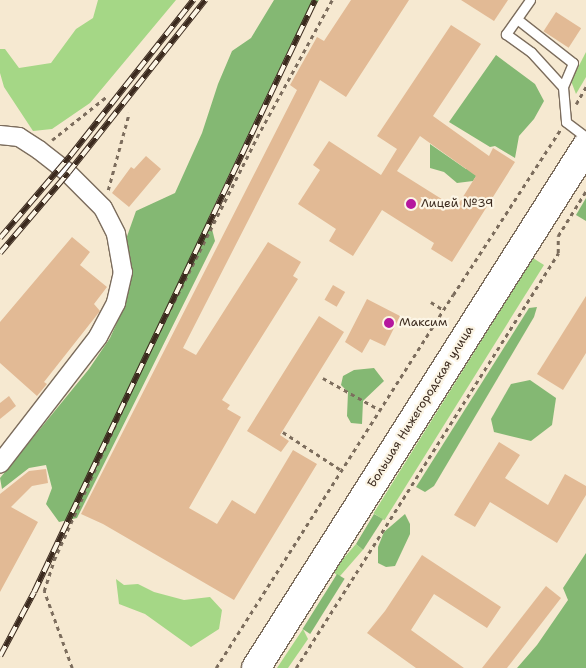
<!DOCTYPE html>
<html>
<head>
<meta charset="utf-8">
<style>
	body { margin:0 }
	#map { position:relative; width:586px; height:668px; overflow:hidden; background:#f6e9d1; font-family:"Shantell Sans",sans-serif }
	div>[style] { position:absolute }
	.green>* { inset:0; background:#a5d786; transform-origin:0 0 }
	.forest>* { inset:0; background:#84b873; transform-origin:0 0 }
	.building>* { inset:0; background:#e2ba95; transform-origin:0 0 }
	.path>* { height:2.5px; margin-top:-1.25px; transform-origin:0; background:repeating-linear-gradient(90deg,#7c6d5d 0 4px,transparent 0 8px) }
	.roads { filter:drop-shadow(1px 0 #7c6d5d) drop-shadow(-1px 0 #7c6d5d) drop-shadow(0 1px #7c6d5d) drop-shadow(0 -1px #7c6d5d) }
	.service>* { height:9px; margin:-4.5px; padding:0 4.5px; transform-origin:4.5px; border-radius:4.5px; background:#fff }
	.minor>* { height:18px; margin:-9px; padding:0 9px; transform-origin:9px; border-radius:9px; background:#fff }
	.primary>* { height:28px; margin:-14px; padding:0 14px; transform-origin:14px; border-radius:14px; background:#fff }
	.rail>* { height:5.5px; margin-top:-2.75px; transform-origin:0; background:repeating-linear-gradient(90deg,#fcf5e5 0 11px,#3b2a1e 0 22px); box-sizing:border-box; border-block:1px solid #3b2a1e }
	.dots>* { width:14px; height:14px; translate:-50% -50%; box-sizing:border-box; border:2px solid #fcf5e5; border-radius:50% }
	span { translate:-50% -50%; white-space:nowrap; text-align:center; line-height:1.15; -webkit-text-stroke:4.5px #fcf5e5; paint-order:stroke }
	.poi-label { font-size:12px; color:#3b2a1e }
	.left { translate:0 -50%; text-align:left }
	.street-label { font-size:12px; color:#3b2a1e }
</style>
</head>
<body>
<div id="map">
	<div class="green">
		<i style="clip-path:polygon(98px 0,176px 0,90px 103px,52px 129px,33px 131px,4px 87px,0 73px,0 49px,5px 49px,19px 68px,51px 63px,76px 29px,93px 18px)"></i>
		<i style="clip-path:polygon(586px 52px,586px 77px,576px 94px,571px 81px)"></i>
		<i style="left:544px;top:265px;width:301px;height:13px;rotate:122deg"></i>
		<i style="left:356px;top:544px;width:9px;height:36px;rotate:41deg"></i>
		<i style="clip-path:polygon(116px 579px,124px 585px,138px 584px,154px 592px,184px 600px,210px 597px,222px 610px,219px 629px,191px 647px,145px 614px,119px 604px)"></i>
		<i style="clip-path:polygon(303px 629px,308px 639px,288px 668px,277px 668px)"></i>
	</div>
	<div class="forest">
		<i style="clip-path:polygon(274px 0,319px 0,292px 43px,209px 217px,215px 241px,77px 518px,59px 522px,46px 504px,52px 488px,46px 465px,29px 468px,2px 489px,0 478px,89px 369px,110px 338px,125px 305px,131px 270px,125px 242px,136px 211px,175px 193px,202px 133px,218px 84px,232px 51px,251px 38px)"></i>
		<i style="clip-path:polygon(496px 55px,535px 84px,544px 101px,534px 119px,519px 136px,515px 158px,495px 146px,490px 147px,449px 122px)"></i>
		<i style="clip-path:polygon(430px 144px,466px 169px,484px 163px,473px 181px,457px 183px,444px 172px,430px 168px)"></i>
		<i style="clip-path:polygon(586px 198px,586px 221px,576px 215px)"></i>
		<i style="clip-path:polygon(537px 307px,534px 317px,434px 486px,425px 492px,416px 487px,529px 308px)"></i>
		<i style="clip-path:polygon(374px 368px,384px 381px,363px 401px,362px 424px,351px 423px,347px 416px,348px 392px,341px 385px,343px 376px,354px 370px)"></i>
		<i style="clip-path:polygon(530px 380px,556px 398px,552px 425px,531px 441px,494px 432px,491px 419px,511px 384px)"></i>
		<i style="clip-path:polygon(374px 514px,383px 519px,363px 550px,356px 544px)"></i>
		<i style="clip-path:polygon(405px 514px,410px 524px,410px 534px,395px 566px,386px 567px,378px 563px,378px 547px,384px 532px)"></i>
		<i style="clip-path:polygon(586px 553px,586px 668px,517px 668px,537px 645px,568px 600px,563px 588px)"></i>
		<i style="left:337px;top:574px;width:9px;height:65px;rotate:32deg"></i>
	</div>
	<div class="building">
		<i style="clip-path:polygon(351px 0,409px 0,346px 97px,320px 80px,183px 348px,196px 355px,268px 242px,301px 262px,293px 276px,298px 279px,222px 400px,230px 405px,227px 409px,241px 417px,189px 508px,217px 524px,232px 500px,255px 514px,293px 450px,317px 464px,234px 600px,103px 524px,81px 514px,297px 90px,290px 85px,317px 37px,324px 41px)"></i>
		<i style="clip-path:polygon(461px 0,508px 0,494px 21px)"></i>
		<i style="left:556px;top:12px;width:30px;height:23px;rotate:33deg"></i>
		<i style="clip-path:polygon(evenodd,451px 25px,481px 44px,433px 116px,489px 156px,493px 148px,515px 162px,452px 262px,431px 249px,434px 243px,382px 210px,353px 256px,329px 241px,336px 229px,298px 204px,320px 170px,313px 165px,329px 141px,381px 175px,397px 149px,377px 136px,451px 25px,420px 136px,476px 176px,456px 208px,397px 171px,420px 136px)"></i>
		<i style="clip-path:polygon(146px 156px,161px 169px,129px 207px,112px 193px,131px 167px,134px 169px)"></i>
		<i style="clip-path:polygon(72px 237px,90px 252px,80px 265px,107px 287px,94px 304px,100px 311px,44px 382px,47px 384px,37px 396px,0 363px,0 322px)"></i>
		<i style="left:333px;top:285px;width:14px;height:17px;rotate:30deg"></i>
		<i style="clip-path:polygon(586px 296px,586px 353px,563px 390px,537px 374px)"></i>
		<i style="clip-path:polygon(367px 299px,400px 316px,385px 346px,370px 339px,362px 353px,345px 342px)"></i>
		<i style="clip-path:polygon(319px 316px,344px 332px,280px 435px,289px 441px,281px 452px,247px 431px)"></i>
		<i style="clip-path:polygon(9px 396px,16px 406px,0 419px,0 403px)"></i>
		<i style="clip-path:polygon(499px 442px,520px 455px,505px 478px,548px 505px,565px 474px,586px 486px,586px 495px,557px 543px,490px 502px,475px 527px,454px 515px)"></i>
		<i style="clip-path:polygon(46px 469px,48px 483px,32px 486px,11px 507px,38px 522px,0 592px,0 494px,29px 471px)"></i>
		<i style="clip-path:polygon(422px 555px,501px 607px,487px 628px,434px 594px,411px 630px,464px 668px,416px 668px,367px 633px,385px 611px)"></i>
		<i style="clip-path:polygon(546px 586px,561px 598px,507px 668px,482px 668px)"></i>
	</div>
	<div class="path">
		<i style="left:576px;top:104px;width:20px;rotate:-60deg"></i>
		<i style="left:52px;top:140px;width:69px;rotate:-38.5deg"></i>
		<i style="left:108px;top:190px;width:80px;rotate:-74.7deg"></i>
		<i style="left:431px;top:302px;width:15px;rotate:32deg"></i>
		<i style="left:323px;top:378px;width:65px;rotate:29.3deg"></i>
		<i style="left:283px;top:432px;width:69px;rotate:33.2deg"></i>
		<i style="left:72px;top:668px;width:82px;rotate:-110deg"></i>
		<i style="left:44px;top:591px;width:33px;rotate:-72deg"></i>
		<i style="left:54px;top:560px;width:221px;rotate:-65.6deg"></i>
		<i style="left:145px;top:359px;width:249px;rotate:-63.2deg"></i>
		<i style="left:257px;top:137px;width:156px;rotate:-61.3deg"></i>
		<i style="left:216px;top:668px;width:442px;rotate:-57.6deg"></i>
		<i style="left:453px;top:295px;width:197px;rotate:-57deg"></i>
		<i style="left:296px;top:668px;width:491px;rotate:-57.7deg"></i>
		<i style="left:558px;top:253px;width:17px;rotate:-90deg"></i>
		<i style="left:558px;top:236px;width:53px;rotate:-58.1deg"></i>
	</div>
	<div class="roads">
		<div class="service">
			<i style="left:530px;top:0;width:42px;rotate:125.2deg"></i>
			<i style="left:506px;top:34px;width:31px;rotate:36deg"></i>
			<i style="left:531px;top:52px;width:47px;rotate:47.6deg"></i>
			<i style="left:563px;top:87px;width:35px;rotate:85deg"></i>
			<i style="left:566px;top:122px;width:25px;rotate:37deg"></i>
			<i style="left:517px;top:19px;width:71px;rotate:38.2deg"></i>
			<i style="left:573px;top:63px;width:26px;rotate:113deg"></i>
		</div>
		<div class="minor">
			<i style="left:0;top:135px;width:19px;rotate:6deg"></i>
			<i style="left:19px;top:137px;width:24px;rotate:33deg"></i>
			<i style="left:39px;top:150px;width:37px;rotate:38deg"></i>
			<i style="left:68px;top:173px;width:49px;rotate:45deg"></i>
			<i style="left:103px;top:208px;width:29px;rotate:63deg"></i>
			<i style="left:116px;top:234px;width:39px;rotate:80deg"></i>
			<i style="left:123px;top:272px;width:32px;rotate:103deg"></i>
			<i style="left:116px;top:303px;width:38px;rotate:118deg"></i>
			<i style="left:98px;top:337px;width:160px;rotate:127.7deg"></i>
		</div>
		<div class="primary">
			<i style="left:256px;top:668px;width:617px;rotate:-57.65deg"></i>
		</div>
	</div>
	<div class="rail">
		<i style="left:0;top:238px;width:108px;rotate:-49.5deg"></i>
		<i style="left:70px;top:156px;width:199px;rotate:-51.7deg"></i>
		<i style="left:0;top:253px;width:105px;rotate:-49.6deg"></i>
		<i style="left:68px;top:173px;width:221px;rotate:-51.6deg"></i>
		<i style="left:0;top:656px;width:72px;rotate:-62deg"></i>
		<i style="left:34px;top:592px;width:655px;rotate:-64.61deg"></i>
	</div>
	<div class="dots">
		<i style="left:411px;top:204px;background:#b5179e"></i>
		<i style="left:389px;top:323px;background:#b5179e"></i>
	</div>
	<div class="poi-label">
		<span class="left" style="left:421px;top:204px">Лицей №39</span>
		<span class="left" style="left:399px;top:323px">Максим</span>
	</div>
	<div class="street-label">
		<span style="left:421px;top:407px;rotate:-58deg">Большая Нижегородская улица</span>
	</div>
</div>
</body>
</html>
